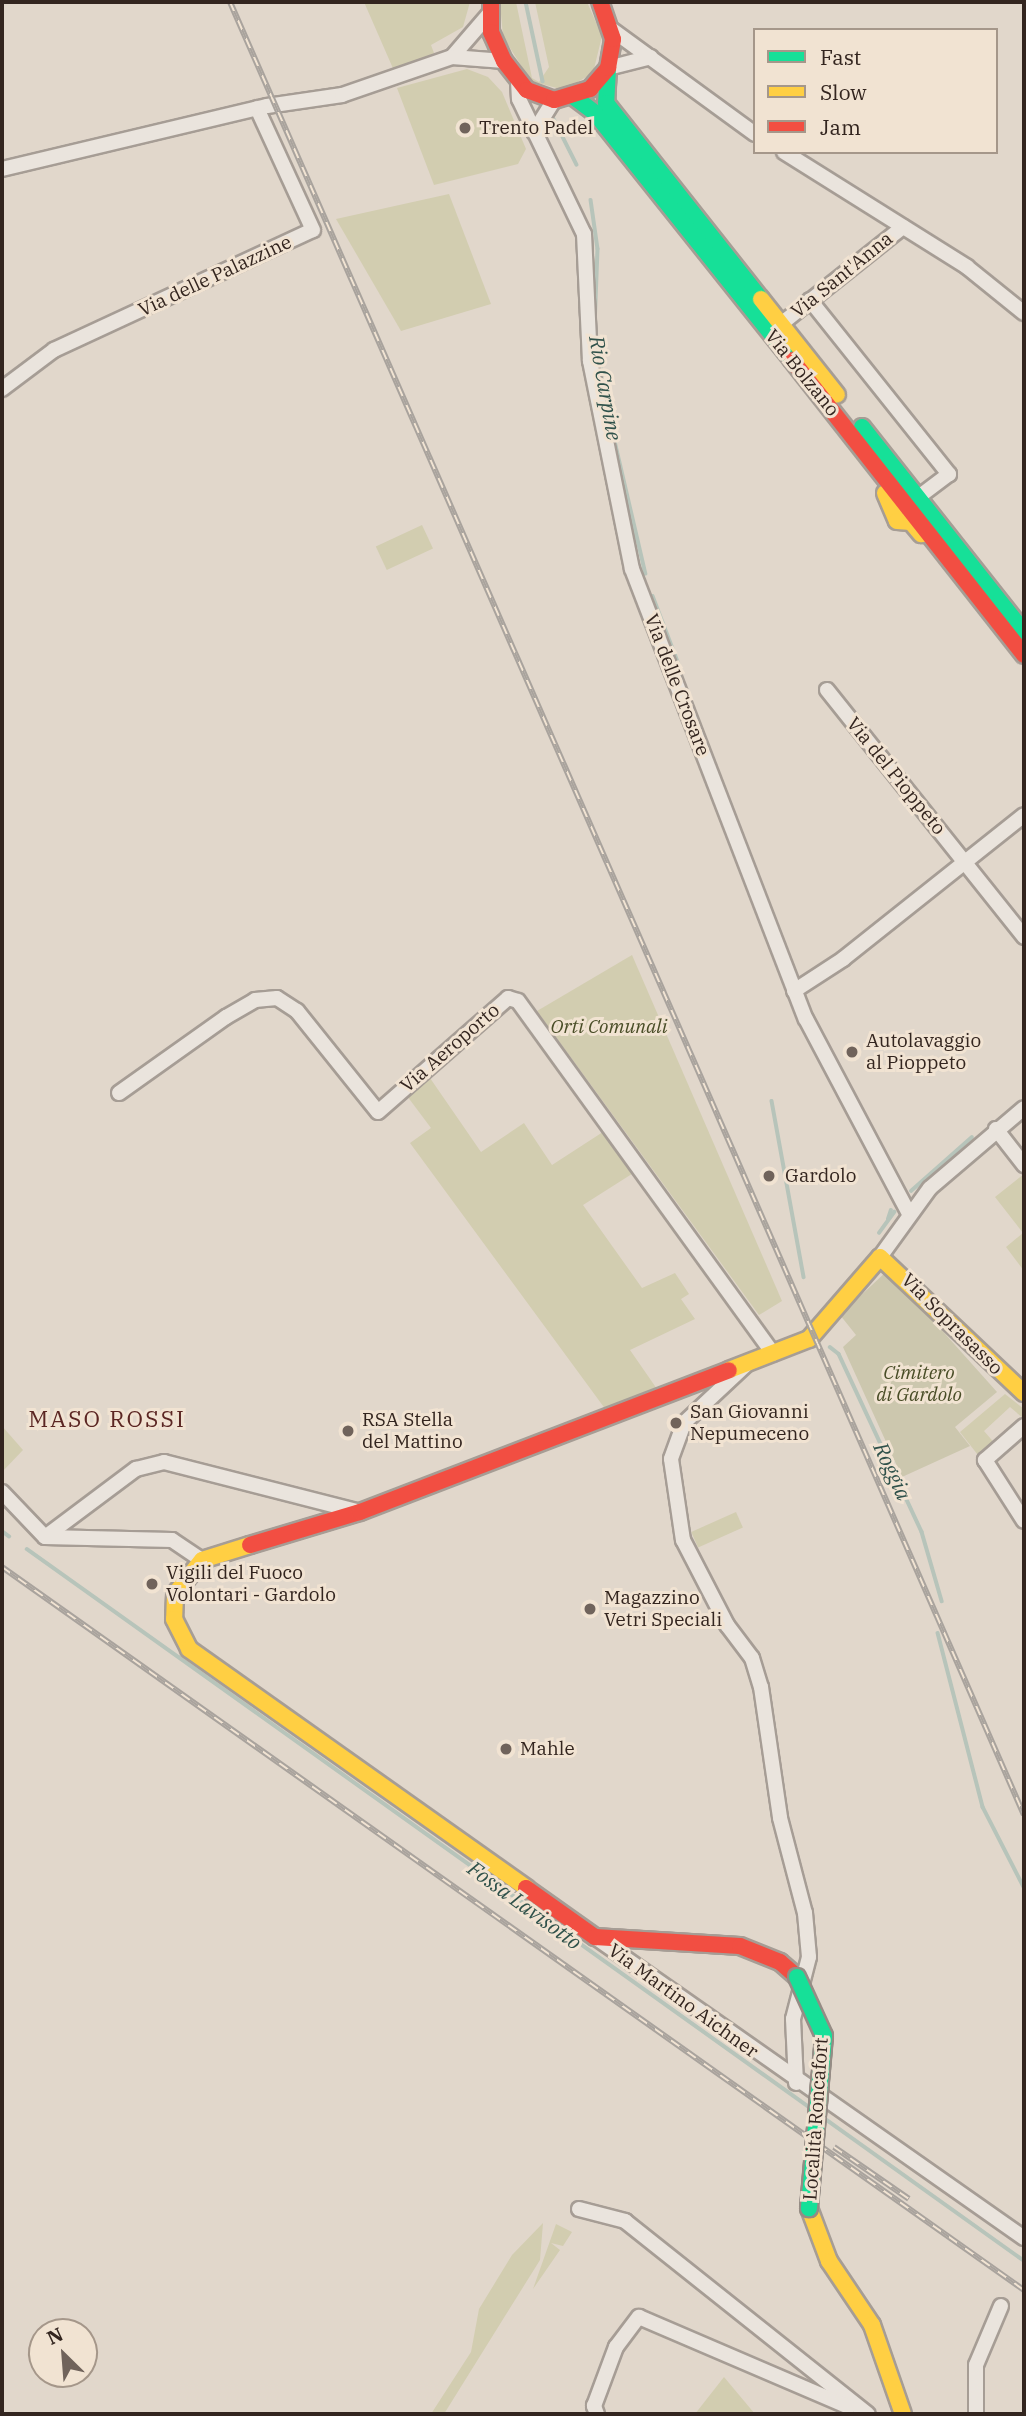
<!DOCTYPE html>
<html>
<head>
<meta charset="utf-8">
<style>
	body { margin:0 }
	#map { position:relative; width:1026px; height:2416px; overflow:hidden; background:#e1d7cb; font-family:"IBM Plex Serif",serif }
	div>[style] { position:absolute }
	.green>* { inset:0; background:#d2cdb0; transform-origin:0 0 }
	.cemetery>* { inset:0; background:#ccc7ae }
	.stream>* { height:3.5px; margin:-1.75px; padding:0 1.75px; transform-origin:1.75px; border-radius:1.75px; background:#b7c4ba }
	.roads { filter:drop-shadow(2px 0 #a69d95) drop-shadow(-2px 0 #a69d95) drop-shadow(0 2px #a69d95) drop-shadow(0 -2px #a69d95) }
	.street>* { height:14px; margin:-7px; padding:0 7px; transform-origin:7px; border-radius:7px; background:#eae4dd }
	.fast>* { height:16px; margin:-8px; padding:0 8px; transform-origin:8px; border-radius:8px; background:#16e098 }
	.slow>* { height:16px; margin:-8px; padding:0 8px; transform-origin:8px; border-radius:8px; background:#ffcf43 }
	.jam>* { height:16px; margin:-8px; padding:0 8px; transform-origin:8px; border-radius:8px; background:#f24e42 }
	.rail>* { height:6px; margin-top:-3px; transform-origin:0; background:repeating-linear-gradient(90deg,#f1e3d2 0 10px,#a9a39d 0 20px); box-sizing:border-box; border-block:2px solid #a9a39d }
	.bridges { filter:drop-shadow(2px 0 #958c85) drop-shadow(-2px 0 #958c85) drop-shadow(0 2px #958c85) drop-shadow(0 -2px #958c85) }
	.fast-bridge>* { height:16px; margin:-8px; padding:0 8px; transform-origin:8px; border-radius:8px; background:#16e098 }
	.dots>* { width:19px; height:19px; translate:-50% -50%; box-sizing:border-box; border:4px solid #f1e3d2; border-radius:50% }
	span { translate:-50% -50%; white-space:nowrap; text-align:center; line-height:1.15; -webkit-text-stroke:6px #f1e3d2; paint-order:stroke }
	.poi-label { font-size:19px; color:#33251f }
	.left { translate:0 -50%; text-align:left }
	.street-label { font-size:19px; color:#33251f }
	.park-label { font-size:19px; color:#494d27; font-style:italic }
	.water-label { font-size:21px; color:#2f514a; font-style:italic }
	.quarter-label { font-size:23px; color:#5b2623; letter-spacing:2px }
	.frame { position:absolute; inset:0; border:4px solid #33251f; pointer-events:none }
	.legend { position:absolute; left:753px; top:28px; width:245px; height:126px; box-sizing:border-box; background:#f1e3d2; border:2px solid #a5978a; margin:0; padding:9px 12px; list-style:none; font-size:21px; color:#33251f }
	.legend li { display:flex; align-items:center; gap:14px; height:35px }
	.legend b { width:35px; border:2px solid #a5978a }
	.north { position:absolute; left:28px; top:2318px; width:70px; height:70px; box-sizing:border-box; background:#f1e3d2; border:2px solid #a5978a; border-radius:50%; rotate:335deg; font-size:19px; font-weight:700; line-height:28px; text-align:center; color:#33251f }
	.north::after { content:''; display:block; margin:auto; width:24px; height:32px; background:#70635b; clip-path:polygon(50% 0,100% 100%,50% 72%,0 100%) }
</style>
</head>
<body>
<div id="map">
	<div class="green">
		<i style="clip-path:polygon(364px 2px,470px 2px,463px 27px,431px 45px,434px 53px,395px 73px)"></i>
		<i style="clip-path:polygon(500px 2px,516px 2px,532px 78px,539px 82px,549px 67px,535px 2px,587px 2px,602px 36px,593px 73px,564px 90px,531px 81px,503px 37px)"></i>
		<i style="clip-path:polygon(467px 69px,488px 77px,502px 92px,526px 149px,518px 164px,434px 185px,397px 88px)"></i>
		<i style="clip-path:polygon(449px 194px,491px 304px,401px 331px,336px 219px)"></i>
		<i style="left:422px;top:525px;width:26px;height:51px;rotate:65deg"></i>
		<i style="clip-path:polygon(632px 955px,782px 1301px,759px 1315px,537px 1011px)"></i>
		<i style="clip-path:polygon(430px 1078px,481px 1152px,524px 1123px,552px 1165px,606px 1130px,635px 1172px,583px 1205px,642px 1288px,675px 1273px,689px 1294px,681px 1299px,695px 1319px,630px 1350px,657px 1389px,606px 1410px,410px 1143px,431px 1128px,407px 1096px)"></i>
		<i style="clip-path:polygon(1024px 1174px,1024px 1271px,1006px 1247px,1023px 1233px,995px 1197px)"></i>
		<i style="clip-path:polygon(1005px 1394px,1024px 1409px,1024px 1419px,1010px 1407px,984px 1431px,997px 1446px,981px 1459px,960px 1432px)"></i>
		<i style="clip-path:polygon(2px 1426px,23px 1450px,2px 1472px)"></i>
		<i style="left:736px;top:1512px;width:17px;height:49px;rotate:66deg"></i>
		<i style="clip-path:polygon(543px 2223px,540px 2260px,444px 2414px,431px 2414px,471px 2352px,479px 2309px,512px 2255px)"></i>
		<i style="clip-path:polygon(556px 2224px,572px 2232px,563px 2246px,551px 2243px,560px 2250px,533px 2289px)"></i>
		<i style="clip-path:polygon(724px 2377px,755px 2414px,695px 2414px)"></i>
	</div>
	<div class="cemetery">
		<i style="clip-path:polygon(888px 1270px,997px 1392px,955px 1427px,970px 1446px,902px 1477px,843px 1347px,856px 1335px,840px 1315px)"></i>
	</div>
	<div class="stream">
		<i style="left:526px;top:2px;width:81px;rotate:77.9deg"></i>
		<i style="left:554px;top:119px;width:51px;rotate:63.4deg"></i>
		<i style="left:591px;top:200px;width:49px;rotate:81.9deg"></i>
		<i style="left:598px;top:249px;width:78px;rotate:92.2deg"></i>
		<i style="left:595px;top:327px;width:81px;rotate:81.5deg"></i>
		<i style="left:607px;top:407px;width:171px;rotate:76.9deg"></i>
		<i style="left:653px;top:596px;width:76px;rotate:69.2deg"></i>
		<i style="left:772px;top:1101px;width:179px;rotate:79.7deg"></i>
		<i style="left:911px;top:1191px;width:81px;rotate:-41.5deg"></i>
		<i style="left:888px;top:1219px;width:9px;rotate:-72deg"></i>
		<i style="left:879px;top:1233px;width:26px;rotate:-54deg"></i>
		<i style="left:830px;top:1347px;width:11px;rotate:38deg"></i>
		<i style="left:839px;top:1354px;width:196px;rotate:65deg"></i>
		<i style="left:922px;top:1532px;width:72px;rotate:73.8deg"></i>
		<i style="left:2px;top:1531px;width:9px;rotate:36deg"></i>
		<i style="left:27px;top:1549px;width:964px;rotate:35.5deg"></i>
		<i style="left:938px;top:1633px;width:180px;rotate:75.5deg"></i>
		<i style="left:983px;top:1807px;width:90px;rotate:62.9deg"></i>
		<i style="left:824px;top:2118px;width:244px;rotate:35.5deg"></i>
	</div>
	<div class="roads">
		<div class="street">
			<i style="left:611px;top:29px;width:178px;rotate:36.1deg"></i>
			<i style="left:452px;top:57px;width:58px;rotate:-49.2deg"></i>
			<i style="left:608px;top:68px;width:44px;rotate:-14.3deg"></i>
			<i style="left:518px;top:81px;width:18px;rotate:87deg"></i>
			<i style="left:519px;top:99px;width:150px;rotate:64.3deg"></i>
			<i style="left:584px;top:234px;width:127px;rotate:87.3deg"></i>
			<i style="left:590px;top:361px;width:212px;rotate:78.6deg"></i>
			<i style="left:632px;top:569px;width:482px;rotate:68.9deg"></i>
			<i style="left:806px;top:1019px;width:218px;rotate:62.1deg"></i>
			<i style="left:534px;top:132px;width:38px;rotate:-58deg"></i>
			<i style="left:784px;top:152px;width:216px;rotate:32.1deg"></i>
			<i style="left:967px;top:267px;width:73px;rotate:38.9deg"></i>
			<i style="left:2px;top:169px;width:272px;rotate:-13.4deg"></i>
			<i style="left:267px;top:106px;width:76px;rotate:-8.3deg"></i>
			<i style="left:342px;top:95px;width:116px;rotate:-19.1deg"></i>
			<i style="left:452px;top:57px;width:52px;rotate:4.4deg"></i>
			<i style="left:810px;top:300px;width:223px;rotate:51.4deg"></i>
			<i style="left:949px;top:474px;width:39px;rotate:143deg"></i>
			<i style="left:781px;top:324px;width:156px;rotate:-38.5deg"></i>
			<i style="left:2px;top:389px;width:65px;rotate:-36.9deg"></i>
			<i style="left:54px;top:350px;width:285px;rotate:-24.9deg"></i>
			<i style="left:313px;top:230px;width:134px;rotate:-114.7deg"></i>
			<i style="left:827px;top:690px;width:316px;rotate:51.4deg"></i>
			<i style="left:794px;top:991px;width:59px;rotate:-33.1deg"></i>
			<i style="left:843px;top:959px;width:231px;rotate:-38.5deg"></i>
			<i style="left:119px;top:1093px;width:131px;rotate:-35.4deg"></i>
			<i style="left:226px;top:1017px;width:34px;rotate:-30deg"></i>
			<i style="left:255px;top:1000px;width:22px;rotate:-5deg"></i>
			<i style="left:277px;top:998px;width:24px;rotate:33deg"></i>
			<i style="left:297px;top:1011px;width:129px;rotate:51.3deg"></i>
			<i style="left:378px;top:1112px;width:173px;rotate:-41.2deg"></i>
			<i style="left:508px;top:998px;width:10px;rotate:17deg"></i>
			<i style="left:518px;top:1001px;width:435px;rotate:54.1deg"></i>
			<i style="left:996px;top:1129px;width:46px;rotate:52.1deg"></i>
			<i style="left:880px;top:1257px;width:85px;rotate:-54.1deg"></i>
			<i style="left:930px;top:1188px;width:123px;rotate:-40.4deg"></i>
			<i style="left:747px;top:1364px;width:86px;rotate:136.9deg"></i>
			<i style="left:684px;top:1423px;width:38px;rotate:110deg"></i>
			<i style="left:671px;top:1459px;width:82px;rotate:81.6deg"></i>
			<i style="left:683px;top:1540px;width:96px;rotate:62.6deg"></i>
			<i style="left:727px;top:1625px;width:41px;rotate:52.9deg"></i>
			<i style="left:752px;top:1658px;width:30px;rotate:73deg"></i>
			<i style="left:761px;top:1687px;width:132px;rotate:81.7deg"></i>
			<i style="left:780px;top:1818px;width:98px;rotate:75.3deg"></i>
			<i style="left:805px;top:1913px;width:44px;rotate:84.8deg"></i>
			<i style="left:809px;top:1957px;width:64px;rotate:104.5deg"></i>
			<i style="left:793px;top:2019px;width:64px;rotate:87.3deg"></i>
			<i style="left:1024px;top:1426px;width:52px;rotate:138.9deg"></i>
			<i style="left:985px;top:1460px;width:72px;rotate:57.4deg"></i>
			<i style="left:2px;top:1492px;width:62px;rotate:46.3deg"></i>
			<i style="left:45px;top:1537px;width:127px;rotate:1.4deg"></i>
			<i style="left:172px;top:1540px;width:36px;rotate:34deg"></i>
			<i style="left:45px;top:1537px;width:114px;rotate:-36.8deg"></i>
			<i style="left:136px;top:1469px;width:29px;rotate:-14deg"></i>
			<i style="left:164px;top:1462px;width:202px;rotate:14.3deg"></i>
			<i style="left:595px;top:1937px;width:524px;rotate:35.05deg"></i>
			<i style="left:579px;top:2209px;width:48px;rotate:14.6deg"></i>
			<i style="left:625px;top:2221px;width:310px;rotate:38.5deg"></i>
			<i style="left:597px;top:2414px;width:9px;rotate:-111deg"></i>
			<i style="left:594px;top:2406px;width:63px;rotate:-69.6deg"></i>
			<i style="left:616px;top:2347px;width:38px;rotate:-53deg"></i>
			<i style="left:639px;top:2317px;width:228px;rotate:23.2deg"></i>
			<i style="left:976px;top:2414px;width:49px;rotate:-90deg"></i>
			<i style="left:976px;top:2365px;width:64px;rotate:-67deg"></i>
		</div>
		<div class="fast">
			<i style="left:608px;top:68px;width:35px;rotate:93deg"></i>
			<i style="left:606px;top:103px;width:250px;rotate:51.7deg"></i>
			<i style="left:574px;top:97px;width:26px;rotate:37deg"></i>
			<i style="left:595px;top:113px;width:316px;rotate:51.4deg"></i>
			<i style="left:862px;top:427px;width:261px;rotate:51.7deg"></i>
		</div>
		<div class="slow">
			<i style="left:761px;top:299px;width:122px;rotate:51.6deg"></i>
			<i style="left:885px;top:493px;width:30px;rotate:67deg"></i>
			<i style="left:897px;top:521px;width:14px;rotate:4deg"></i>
			<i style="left:911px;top:522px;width:16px;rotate:50deg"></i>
			<i style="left:729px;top:1370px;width:86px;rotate:-21.2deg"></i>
			<i style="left:809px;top:1339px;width:108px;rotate:-49.1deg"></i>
			<i style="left:880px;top:1257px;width:198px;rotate:43.4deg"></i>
			<i style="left:250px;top:1545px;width:50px;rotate:162.6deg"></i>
			<i style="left:202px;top:1560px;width:43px;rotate:128.5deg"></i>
			<i style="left:175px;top:1594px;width:25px;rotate:92deg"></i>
			<i style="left:174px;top:1619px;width:34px;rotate:63deg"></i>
			<i style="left:189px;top:1649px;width:413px;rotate:35.3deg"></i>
			<i style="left:809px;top:2208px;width:57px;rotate:69.3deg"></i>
			<i style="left:829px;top:2261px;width:77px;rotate:56.1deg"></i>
			<i style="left:872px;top:2325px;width:94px;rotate:70.8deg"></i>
		</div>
		<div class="jam">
			<i style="left:491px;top:2px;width:30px;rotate:90deg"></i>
			<i style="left:491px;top:32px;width:32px;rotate:66deg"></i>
			<i style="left:504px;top:61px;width:37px;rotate:52deg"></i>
			<i style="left:527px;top:90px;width:29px;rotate:20deg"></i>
			<i style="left:554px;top:100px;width:38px;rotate:-17deg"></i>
			<i style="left:590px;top:89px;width:28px;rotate:-49deg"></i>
			<i style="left:608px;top:68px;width:29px;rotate:-80deg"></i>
			<i style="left:613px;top:39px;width:39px;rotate:-109deg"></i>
			<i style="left:792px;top:360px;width:375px;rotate:51.8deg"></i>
			<i style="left:250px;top:1545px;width:115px;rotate:-16.7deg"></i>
			<i style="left:360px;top:1512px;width:395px;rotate:-21deg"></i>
			<i style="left:526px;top:1888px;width:85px;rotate:35.4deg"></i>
			<i style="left:595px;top:1937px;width:145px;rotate:3.6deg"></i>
			<i style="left:740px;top:1946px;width:43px;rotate:21.8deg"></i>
			<i style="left:780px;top:1962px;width:23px;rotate:41deg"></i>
		</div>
	</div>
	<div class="rail">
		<i style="left:230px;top:2px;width:1979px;rotate:66.35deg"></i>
		<i style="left:2px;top:1567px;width:1252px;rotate:35.28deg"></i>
		<i style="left:834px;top:2147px;width:91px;rotate:34.7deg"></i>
	</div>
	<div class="bridges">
		<div class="fast-bridge">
			<i style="left:797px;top:1977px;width:65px;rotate:65.4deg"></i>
			<i style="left:824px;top:2036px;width:173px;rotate:95deg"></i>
		</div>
	</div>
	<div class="dots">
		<i style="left:465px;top:128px;background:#70635b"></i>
		<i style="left:852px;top:1052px;background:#70635b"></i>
		<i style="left:769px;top:1176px;background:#70635b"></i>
		<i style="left:676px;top:1423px;background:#70635b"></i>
		<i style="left:348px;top:1431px;background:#70635b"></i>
		<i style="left:152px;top:1584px;background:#70635b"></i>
		<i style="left:590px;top:1609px;background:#70635b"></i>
		<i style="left:506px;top:1749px;background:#70635b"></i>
	</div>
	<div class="poi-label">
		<span class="left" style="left:479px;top:128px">Trento Padel</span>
		<span class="left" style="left:866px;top:1052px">Autolavaggio<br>al Pioppeto</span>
		<span class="left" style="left:785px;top:1176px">Gardolo</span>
		<span class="left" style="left:690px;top:1423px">San Giovanni<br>Nepumeceno</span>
		<span class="left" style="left:362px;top:1431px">RSA Stella<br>del Mattino</span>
		<span class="left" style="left:166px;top:1584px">Vigili del Fuoco<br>Volontari - Gardolo</span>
		<span class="left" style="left:604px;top:1609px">Magazzino<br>Vetri Speciali</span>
		<span class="left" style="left:520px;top:1749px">Mahle</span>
	</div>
	<div class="street-label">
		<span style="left:842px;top:275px;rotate:-39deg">Via Sant'Anna</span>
		<span style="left:215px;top:276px;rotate:-25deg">Via delle Palazzine</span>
		<span style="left:802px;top:373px;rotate:51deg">Via Bolzano</span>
		<span style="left:677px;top:685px;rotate:69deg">Via delle Crosare</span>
		<span style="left:896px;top:776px;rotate:51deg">Via del Pioppeto</span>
		<span style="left:450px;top:1048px;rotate:-41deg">Via Aeroporto</span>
		<span style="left:952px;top:1324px;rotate:45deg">Via Soprasasso</span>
		<span style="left:683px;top:2001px;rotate:36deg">Via Martino Aichner</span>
		<span style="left:816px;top:2119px;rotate:-86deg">Località Roncafort</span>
	</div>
	<div class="park-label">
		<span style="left:609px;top:1027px">Orti Comunali</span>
		<span style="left:919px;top:1384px">Cimitero<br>di Gardolo</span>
	</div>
	<div class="water-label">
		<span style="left:606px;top:388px;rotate:80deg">Rio Carpine</span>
		<span style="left:893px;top:1471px;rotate:65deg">Roggia</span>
		<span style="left:525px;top:1905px;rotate:36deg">Fossa Lavisotto</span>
	</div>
	<div class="quarter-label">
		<span style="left:107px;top:1418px">MASO ROSSI</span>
	</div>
	<div class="frame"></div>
	<ul class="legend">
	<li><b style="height:9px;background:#16e098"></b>Fast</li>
	<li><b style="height:9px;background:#ffcf43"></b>Slow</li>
	<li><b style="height:9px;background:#f24e42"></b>Jam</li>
	</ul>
	<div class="north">N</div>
</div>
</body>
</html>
